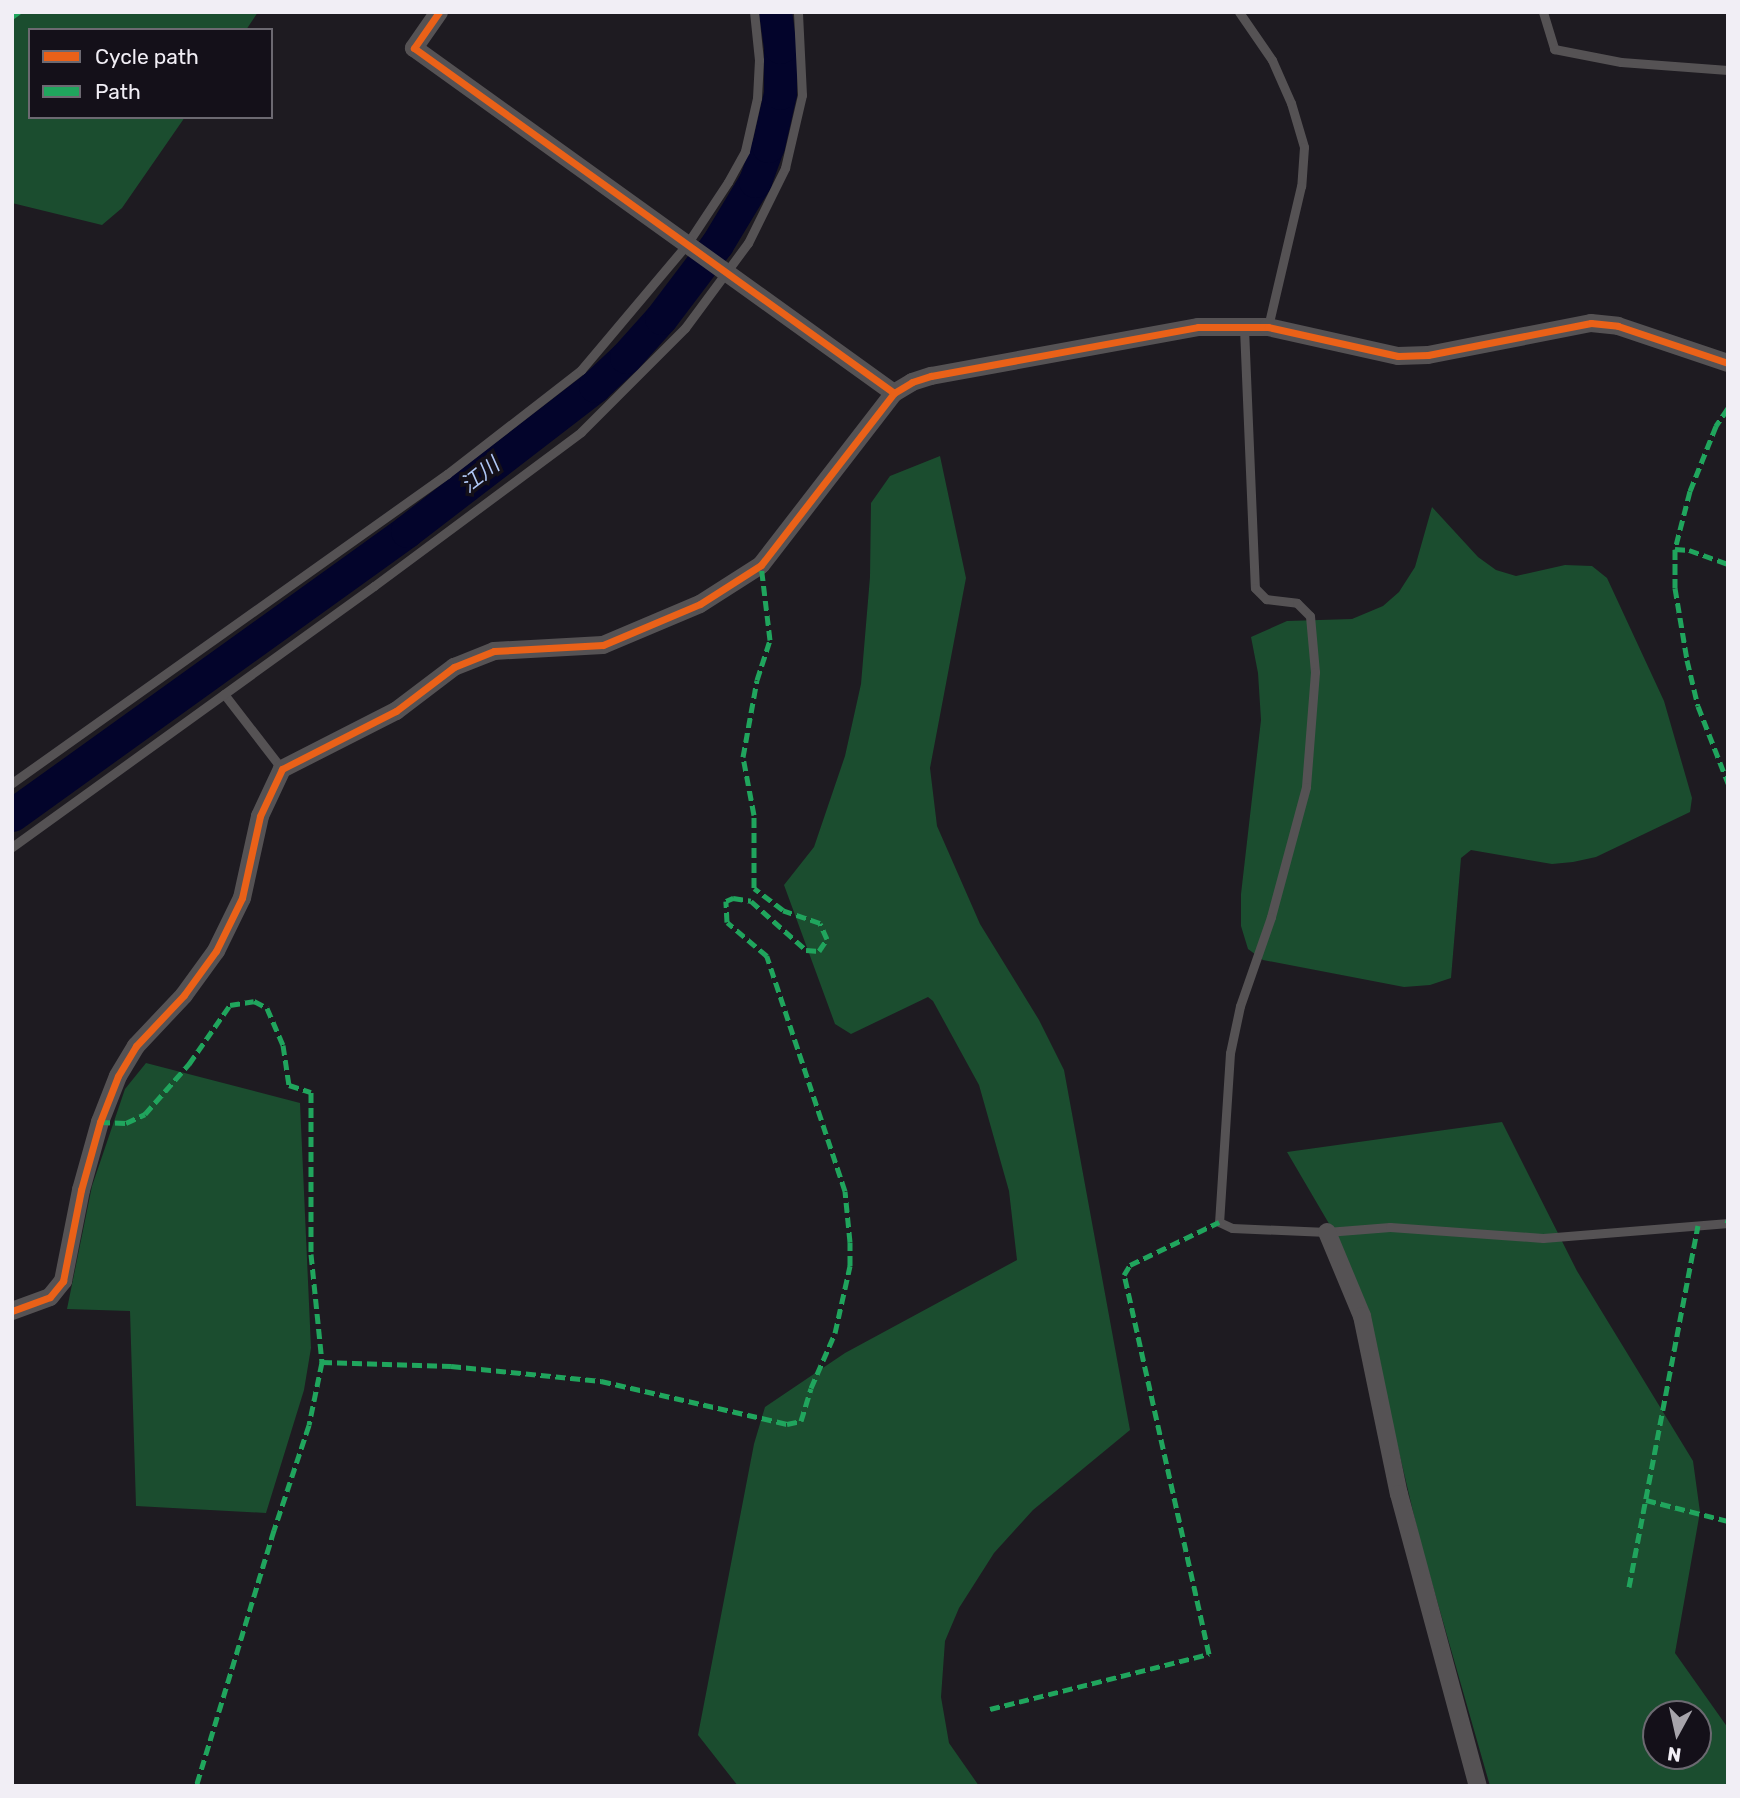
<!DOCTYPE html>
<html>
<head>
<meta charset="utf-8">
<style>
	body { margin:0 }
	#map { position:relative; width:1740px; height:1798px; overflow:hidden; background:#1e1b21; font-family:Rubik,"Noto Sans JP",sans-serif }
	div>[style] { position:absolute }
	.forest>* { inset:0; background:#1b4d2f }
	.river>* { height:33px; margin:-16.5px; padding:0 16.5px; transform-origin:16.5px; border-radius:16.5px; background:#03042b }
	.lane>* { height:9px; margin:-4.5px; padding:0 4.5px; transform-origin:4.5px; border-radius:4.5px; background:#555254 }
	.street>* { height:18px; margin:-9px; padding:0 9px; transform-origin:9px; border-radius:9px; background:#555254 }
	.quiet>* { height:5px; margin-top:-2.5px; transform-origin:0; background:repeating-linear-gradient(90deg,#20a55d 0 10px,transparent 0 15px) }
	.cycleway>* { height:7px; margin:-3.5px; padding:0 3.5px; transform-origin:3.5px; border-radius:3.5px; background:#ea6118 }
	span { translate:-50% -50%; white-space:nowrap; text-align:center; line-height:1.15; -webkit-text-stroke:7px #141019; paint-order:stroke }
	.water-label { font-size:21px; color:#afc6f4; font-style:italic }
	.frame { position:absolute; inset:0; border:14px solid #f1eef5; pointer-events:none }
	.legend { position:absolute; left:28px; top:28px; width:245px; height:91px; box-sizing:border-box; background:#141019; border:2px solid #6c6971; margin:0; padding:9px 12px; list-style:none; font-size:21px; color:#f1eef5 }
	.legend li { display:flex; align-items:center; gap:14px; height:35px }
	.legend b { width:35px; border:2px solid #6c6971 }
	.north { position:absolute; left:1642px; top:1700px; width:70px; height:70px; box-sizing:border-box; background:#141019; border:2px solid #6c6971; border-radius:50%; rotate:188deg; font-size:19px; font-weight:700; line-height:28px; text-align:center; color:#f1eef5 }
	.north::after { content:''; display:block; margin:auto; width:24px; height:32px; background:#a7a4ab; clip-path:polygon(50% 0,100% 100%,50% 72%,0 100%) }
</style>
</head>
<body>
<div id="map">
	<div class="forest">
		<i style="clip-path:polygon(12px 12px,258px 12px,246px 30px,30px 30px,30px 117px,185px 117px,122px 208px,102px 225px,12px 203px)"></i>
		<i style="clip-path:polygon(940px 456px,966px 578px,930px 768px,937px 826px,980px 924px,1039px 1020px,1064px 1070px,1130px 1430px,1033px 1510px,994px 1553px,959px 1608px,945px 1641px,941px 1697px,949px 1743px,979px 1786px,738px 1786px,698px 1735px,754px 1444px,765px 1407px,845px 1353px,1017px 1260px,1009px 1191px,979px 1085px,933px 1001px,928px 997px,851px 1034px,835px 1024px,784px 885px,814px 847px,845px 756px,861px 684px,870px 577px,871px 503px,890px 476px)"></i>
		<i style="clip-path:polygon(1432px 507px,1478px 557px,1496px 570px,1516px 576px,1565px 565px,1592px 566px,1607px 578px,1664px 701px,1692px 798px,1690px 812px,1596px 857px,1573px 862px,1552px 864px,1471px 850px,1461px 858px,1451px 978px,1430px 985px,1404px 987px,1263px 960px,1248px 949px,1241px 926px,1241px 894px,1261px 720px,1258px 673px,1251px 637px,1287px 621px,1352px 619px,1383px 606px,1399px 592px,1415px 567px)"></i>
		<i style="clip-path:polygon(146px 1063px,300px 1103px,311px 1348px,304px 1390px,266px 1513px,136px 1506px,130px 1311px,67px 1309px,92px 1186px,125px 1089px)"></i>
		<i style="clip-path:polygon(evenodd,1502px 1122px,1577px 1271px,1693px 1461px,1700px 1512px,1675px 1653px,1728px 1728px,1728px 1786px,1490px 1786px,1420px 1541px,1366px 1312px,1338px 1239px,1287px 1152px,1502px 1122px,1656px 1714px,1698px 1714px,1698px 1756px,1656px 1756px,1656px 1714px)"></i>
	</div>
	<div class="river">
		<i style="left:12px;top:815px;width:486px;rotate:-35.7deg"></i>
		<i style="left:407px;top:531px;width:237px;rotate:-37.6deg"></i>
		<i style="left:595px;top:386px;width:42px;rotate:-43.1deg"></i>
		<i style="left:626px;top:357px;width:52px;rotate:-48.1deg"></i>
		<i style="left:661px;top:318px;width:93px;rotate:-52.9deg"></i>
		<i style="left:717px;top:244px;width:74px;rotate:-58.9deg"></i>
		<i style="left:755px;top:181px;width:37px;rotate:-70deg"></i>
		<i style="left:768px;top:146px;width:54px;rotate:-77.2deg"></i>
		<i style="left:780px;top:93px;width:46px;rotate:-90deg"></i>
		<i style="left:780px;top:47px;width:35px;rotate:-98deg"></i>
	</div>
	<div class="lane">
		<i style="left:1239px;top:12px;width:58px;rotate:55.5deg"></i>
		<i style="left:1272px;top:60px;width:47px;rotate:66.2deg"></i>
		<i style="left:1291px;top:103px;width:46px;rotate:73.5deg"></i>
		<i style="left:1304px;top:147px;width:39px;rotate:94deg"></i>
		<i style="left:1301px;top:186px;width:145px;rotate:103.2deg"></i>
		<i style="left:1543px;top:12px;width:39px;rotate:73deg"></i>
		<i style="left:1554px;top:49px;width:68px;rotate:11deg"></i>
		<i style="left:1621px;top:62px;width:107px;rotate:4.3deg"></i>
		<i style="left:1244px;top:328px;width:260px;rotate:87.6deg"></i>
		<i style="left:1255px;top:588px;width:16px;rotate:45deg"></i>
		<i style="left:1266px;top:599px;width:31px;rotate:7deg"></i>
		<i style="left:1297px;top:603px;width:18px;rotate:45deg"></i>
		<i style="left:1310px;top:616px;width:56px;rotate:84.9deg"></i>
		<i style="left:1315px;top:672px;width:115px;rotate:94.5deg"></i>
		<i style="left:1306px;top:787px;width:135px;rotate:105.1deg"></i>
		<i style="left:1271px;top:917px;width:94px;rotate:109.2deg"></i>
		<i style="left:1240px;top:1006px;width:48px;rotate:102deg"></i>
		<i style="left:1230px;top:1053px;width:169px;rotate:93.7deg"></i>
		<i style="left:1219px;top:1222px;width:14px;rotate:25deg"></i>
		<i style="left:1232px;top:1228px;width:95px;rotate:2.4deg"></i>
		<i style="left:1327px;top:1232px;width:63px;rotate:-4.5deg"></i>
		<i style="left:1390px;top:1227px;width:153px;rotate:4.1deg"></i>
		<i style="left:1543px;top:1238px;width:186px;rotate:-4.6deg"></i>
		<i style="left:224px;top:694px;width:95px;rotate:52.3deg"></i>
		<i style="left:12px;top:783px;width:534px;rotate:-35.39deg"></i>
		<i style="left:447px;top:474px;width:170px;rotate:-37.8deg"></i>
		<i style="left:581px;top:370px;width:165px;rotate:-49.9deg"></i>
		<i style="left:687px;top:244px;width:74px;rotate:-56.5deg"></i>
		<i style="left:728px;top:182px;width:35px;rotate:-61deg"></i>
		<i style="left:745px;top:151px;width:54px;rotate:-77.2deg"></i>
		<i style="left:757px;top:98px;width:38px;rotate:-87deg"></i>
		<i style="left:759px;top:60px;width:48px;rotate:-95.9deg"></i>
		<i style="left:12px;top:847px;width:446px;rotate:-35.8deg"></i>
		<i style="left:374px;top:586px;width:258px;rotate:-36.6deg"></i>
		<i style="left:581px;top:432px;width:147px;rotate:-45deg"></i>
		<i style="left:685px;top:328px;width:106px;rotate:-53.5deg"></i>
		<i style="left:748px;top:243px;width:84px;rotate:-63.7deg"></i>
		<i style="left:785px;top:168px;width:75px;rotate:-76.9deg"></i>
		<i style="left:802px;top:95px;width:83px;rotate:-92.8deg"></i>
	</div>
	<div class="street">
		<i style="left:439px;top:12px;width:44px;rotate:124.8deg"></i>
		<i style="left:414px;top:48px;width:591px;rotate:35.71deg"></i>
		<i style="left:1327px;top:1232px;width:91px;rotate:67.4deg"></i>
		<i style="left:1362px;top:1316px;width:182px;rotate:78.3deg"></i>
		<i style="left:1399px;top:1494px;width:302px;rotate:74.9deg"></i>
		<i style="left:12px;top:1311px;width:40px;rotate:-20.2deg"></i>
		<i style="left:50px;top:1297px;width:21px;rotate:-51deg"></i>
		<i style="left:63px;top:1281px;width:93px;rotate:-78.8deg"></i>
		<i style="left:81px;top:1190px;width:71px;rotate:-74.4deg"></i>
		<i style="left:100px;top:1122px;width:49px;rotate:-68.6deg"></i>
		<i style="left:118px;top:1076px;width:35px;rotate:-59deg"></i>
		<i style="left:136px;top:1046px;width:70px;rotate:-46.7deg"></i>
		<i style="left:184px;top:995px;width:54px;rotate:-54deg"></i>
		<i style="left:216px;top:951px;width:59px;rotate:-63.9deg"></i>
		<i style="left:242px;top:898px;width:84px;rotate:-77.6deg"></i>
		<i style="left:260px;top:816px;width:52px;rotate:-64.9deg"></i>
		<i style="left:282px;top:769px;width:128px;rotate:-27deg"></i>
		<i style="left:396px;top:711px;width:73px;rotate:-37.2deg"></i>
		<i style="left:454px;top:667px;width:43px;rotate:-21.8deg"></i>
		<i style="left:494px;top:651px;width:109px;rotate:-3.2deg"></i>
		<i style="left:603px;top:645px;width:105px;rotate:-22.9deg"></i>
		<i style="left:700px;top:604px;width:72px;rotate:-32.6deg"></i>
		<i style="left:761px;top:565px;width:217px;rotate:-52.3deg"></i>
		<i style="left:894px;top:393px;width:21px;rotate:-31deg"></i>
		<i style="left:912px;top:382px;width:20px;rotate:-18deg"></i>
		<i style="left:931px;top:376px;width:271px;rotate:-10.4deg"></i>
		<i style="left:1198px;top:327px;width:70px"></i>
		<i style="left:1268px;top:327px;width:133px;rotate:12.6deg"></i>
		<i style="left:1398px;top:356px;width:30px;rotate:-2deg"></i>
		<i style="left:1428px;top:355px;width:166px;rotate:-11.1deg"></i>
		<i style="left:1591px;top:323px;width:27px;rotate:6deg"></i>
		<i style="left:1618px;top:326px;width:116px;rotate:18.6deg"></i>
	</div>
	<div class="quiet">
		<i style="left:12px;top:17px;width:9px;rotate:-36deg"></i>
		<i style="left:1728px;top:408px;width:22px;rotate:124deg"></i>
		<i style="left:1716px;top:426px;width:70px;rotate:111.8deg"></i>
		<i style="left:1690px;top:491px;width:60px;rotate:104.5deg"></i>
		<i style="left:1675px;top:549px;width:39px;rotate:90deg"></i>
		<i style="left:1675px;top:588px;width:73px;rotate:80.5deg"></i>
		<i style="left:1687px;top:660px;width:47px;rotate:76.6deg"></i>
		<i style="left:1698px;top:706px;width:83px;rotate:68.7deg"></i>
		<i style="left:1675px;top:549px;width:14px;rotate:4deg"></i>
		<i style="left:1689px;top:550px;width:41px;rotate:19.7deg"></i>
		<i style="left:100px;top:1122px;width:26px;rotate:2deg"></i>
		<i style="left:126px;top:1123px;width:21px;rotate:-25deg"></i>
		<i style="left:145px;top:1114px;width:67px;rotate:-48.7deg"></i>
		<i style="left:189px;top:1064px;width:72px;rotate:-55.2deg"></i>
		<i style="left:230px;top:1005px;width:24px;rotate:-9deg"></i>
		<i style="left:254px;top:1001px;width:15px;rotate:28deg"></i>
		<i style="left:267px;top:1008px;width:40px;rotate:66.6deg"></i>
		<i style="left:283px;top:1045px;width:40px;rotate:81.5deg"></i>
		<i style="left:289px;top:1085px;width:23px;rotate:18deg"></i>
		<i style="left:311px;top:1092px;width:162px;rotate:90deg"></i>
		<i style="left:311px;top:1254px;width:109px;rotate:84.2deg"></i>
		<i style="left:322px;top:1362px;width:64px;rotate:101.7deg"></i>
		<i style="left:309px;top:1425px;width:111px;rotate:108.4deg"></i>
		<i style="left:274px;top:1530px;width:268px;rotate:106.9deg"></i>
		<i style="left:1727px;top:1223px;width:3px;rotate:-72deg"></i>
		<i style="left:322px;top:1362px;width:129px;rotate:1.8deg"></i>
		<i style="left:451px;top:1366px;width:151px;rotate:5.7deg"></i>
		<i style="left:601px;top:1381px;width:191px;rotate:13deg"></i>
		<i style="left:787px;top:1424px;width:14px;rotate:-12deg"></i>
		<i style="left:801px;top:1421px;width:34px;rotate:-73deg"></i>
		<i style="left:811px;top:1388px;width:60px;rotate:-66.4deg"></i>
		<i style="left:835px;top:1333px;width:69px;rotate:-77.4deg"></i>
		<i style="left:850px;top:1266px;width:24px;rotate:-90deg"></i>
		<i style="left:850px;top:1242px;width:51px;rotate:-95.6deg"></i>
		<i style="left:845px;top:1191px;width:248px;rotate:-108.4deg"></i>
		<i style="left:767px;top:956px;width:52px;rotate:-139.6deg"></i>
		<i style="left:727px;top:922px;width:21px;rotate:-93deg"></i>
		<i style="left:726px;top:901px;width:8px;rotate:-23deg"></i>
		<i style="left:733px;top:898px;width:18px;rotate:9deg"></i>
		<i style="left:751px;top:901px;width:74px;rotate:41.7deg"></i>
		<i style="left:806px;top:950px;width:13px;rotate:4deg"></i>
		<i style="left:819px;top:951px;width:14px;rotate:-56deg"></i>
		<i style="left:827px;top:939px;width:17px;rotate:-114deg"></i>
		<i style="left:820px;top:923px;width:39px;rotate:-161deg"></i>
		<i style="left:783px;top:910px;width:36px;rotate:-143deg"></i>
		<i style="left:754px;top:888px;width:73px;rotate:-90deg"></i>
		<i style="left:754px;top:815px;width:59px;rotate:-100.7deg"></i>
		<i style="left:743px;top:757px;width:78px;rotate:-79.7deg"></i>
		<i style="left:757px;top:680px;width:42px;rotate:-72deg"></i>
		<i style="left:770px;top:640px;width:76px;rotate:-96.8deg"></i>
		<i style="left:1646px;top:1500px;width:85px;rotate:14.4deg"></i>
		<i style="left:1629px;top:1587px;width:368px;rotate:-79.2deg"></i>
		<i style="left:990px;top:1709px;width:226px;rotate:-14.1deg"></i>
		<i style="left:1209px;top:1654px;width:388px;rotate:-102.6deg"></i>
		<i style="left:1124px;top:1275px;width:12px;rotate:-59deg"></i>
		<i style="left:1130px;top:1265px;width:99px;rotate:-25.8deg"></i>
	</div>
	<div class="cycleway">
		<i style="left:439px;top:12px;width:44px;rotate:124.8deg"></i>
		<i style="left:414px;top:48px;width:591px;rotate:35.71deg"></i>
		<i style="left:12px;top:1311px;width:40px;rotate:-20.2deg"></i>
		<i style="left:50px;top:1297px;width:21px;rotate:-51deg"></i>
		<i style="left:63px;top:1281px;width:93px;rotate:-78.8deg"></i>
		<i style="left:81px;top:1190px;width:71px;rotate:-74.4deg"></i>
		<i style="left:100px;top:1122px;width:49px;rotate:-68.6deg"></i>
		<i style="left:118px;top:1076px;width:35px;rotate:-59deg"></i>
		<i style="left:136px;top:1046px;width:70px;rotate:-46.7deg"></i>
		<i style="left:184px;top:995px;width:54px;rotate:-54deg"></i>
		<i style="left:216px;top:951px;width:59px;rotate:-63.9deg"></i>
		<i style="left:242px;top:898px;width:84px;rotate:-77.6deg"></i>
		<i style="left:260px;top:816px;width:52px;rotate:-64.9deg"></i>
		<i style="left:282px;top:769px;width:128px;rotate:-27deg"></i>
		<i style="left:396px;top:711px;width:73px;rotate:-37.2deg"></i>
		<i style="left:454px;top:667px;width:43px;rotate:-21.8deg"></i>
		<i style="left:494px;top:651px;width:109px;rotate:-3.2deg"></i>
		<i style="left:603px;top:645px;width:105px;rotate:-22.9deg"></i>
		<i style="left:700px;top:604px;width:72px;rotate:-32.6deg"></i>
		<i style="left:761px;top:565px;width:217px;rotate:-52.3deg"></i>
		<i style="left:894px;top:393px;width:21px;rotate:-31deg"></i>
		<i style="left:912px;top:382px;width:20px;rotate:-18deg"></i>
		<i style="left:931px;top:376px;width:271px;rotate:-10.4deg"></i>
		<i style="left:1198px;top:327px;width:70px"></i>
		<i style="left:1268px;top:327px;width:133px;rotate:12.6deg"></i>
		<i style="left:1398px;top:356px;width:30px;rotate:-2deg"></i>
		<i style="left:1428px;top:355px;width:166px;rotate:-11.1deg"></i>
		<i style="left:1591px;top:323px;width:27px;rotate:6deg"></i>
		<i style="left:1618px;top:326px;width:116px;rotate:18.6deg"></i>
	</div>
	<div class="water-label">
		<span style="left:480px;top:475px;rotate:-38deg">江川</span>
	</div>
	<div class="frame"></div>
	<ul class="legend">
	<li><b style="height:9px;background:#ea6118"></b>Cycle path</li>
	<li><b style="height:9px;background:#20a55d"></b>Path</li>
	</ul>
	<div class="north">N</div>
</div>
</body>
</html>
